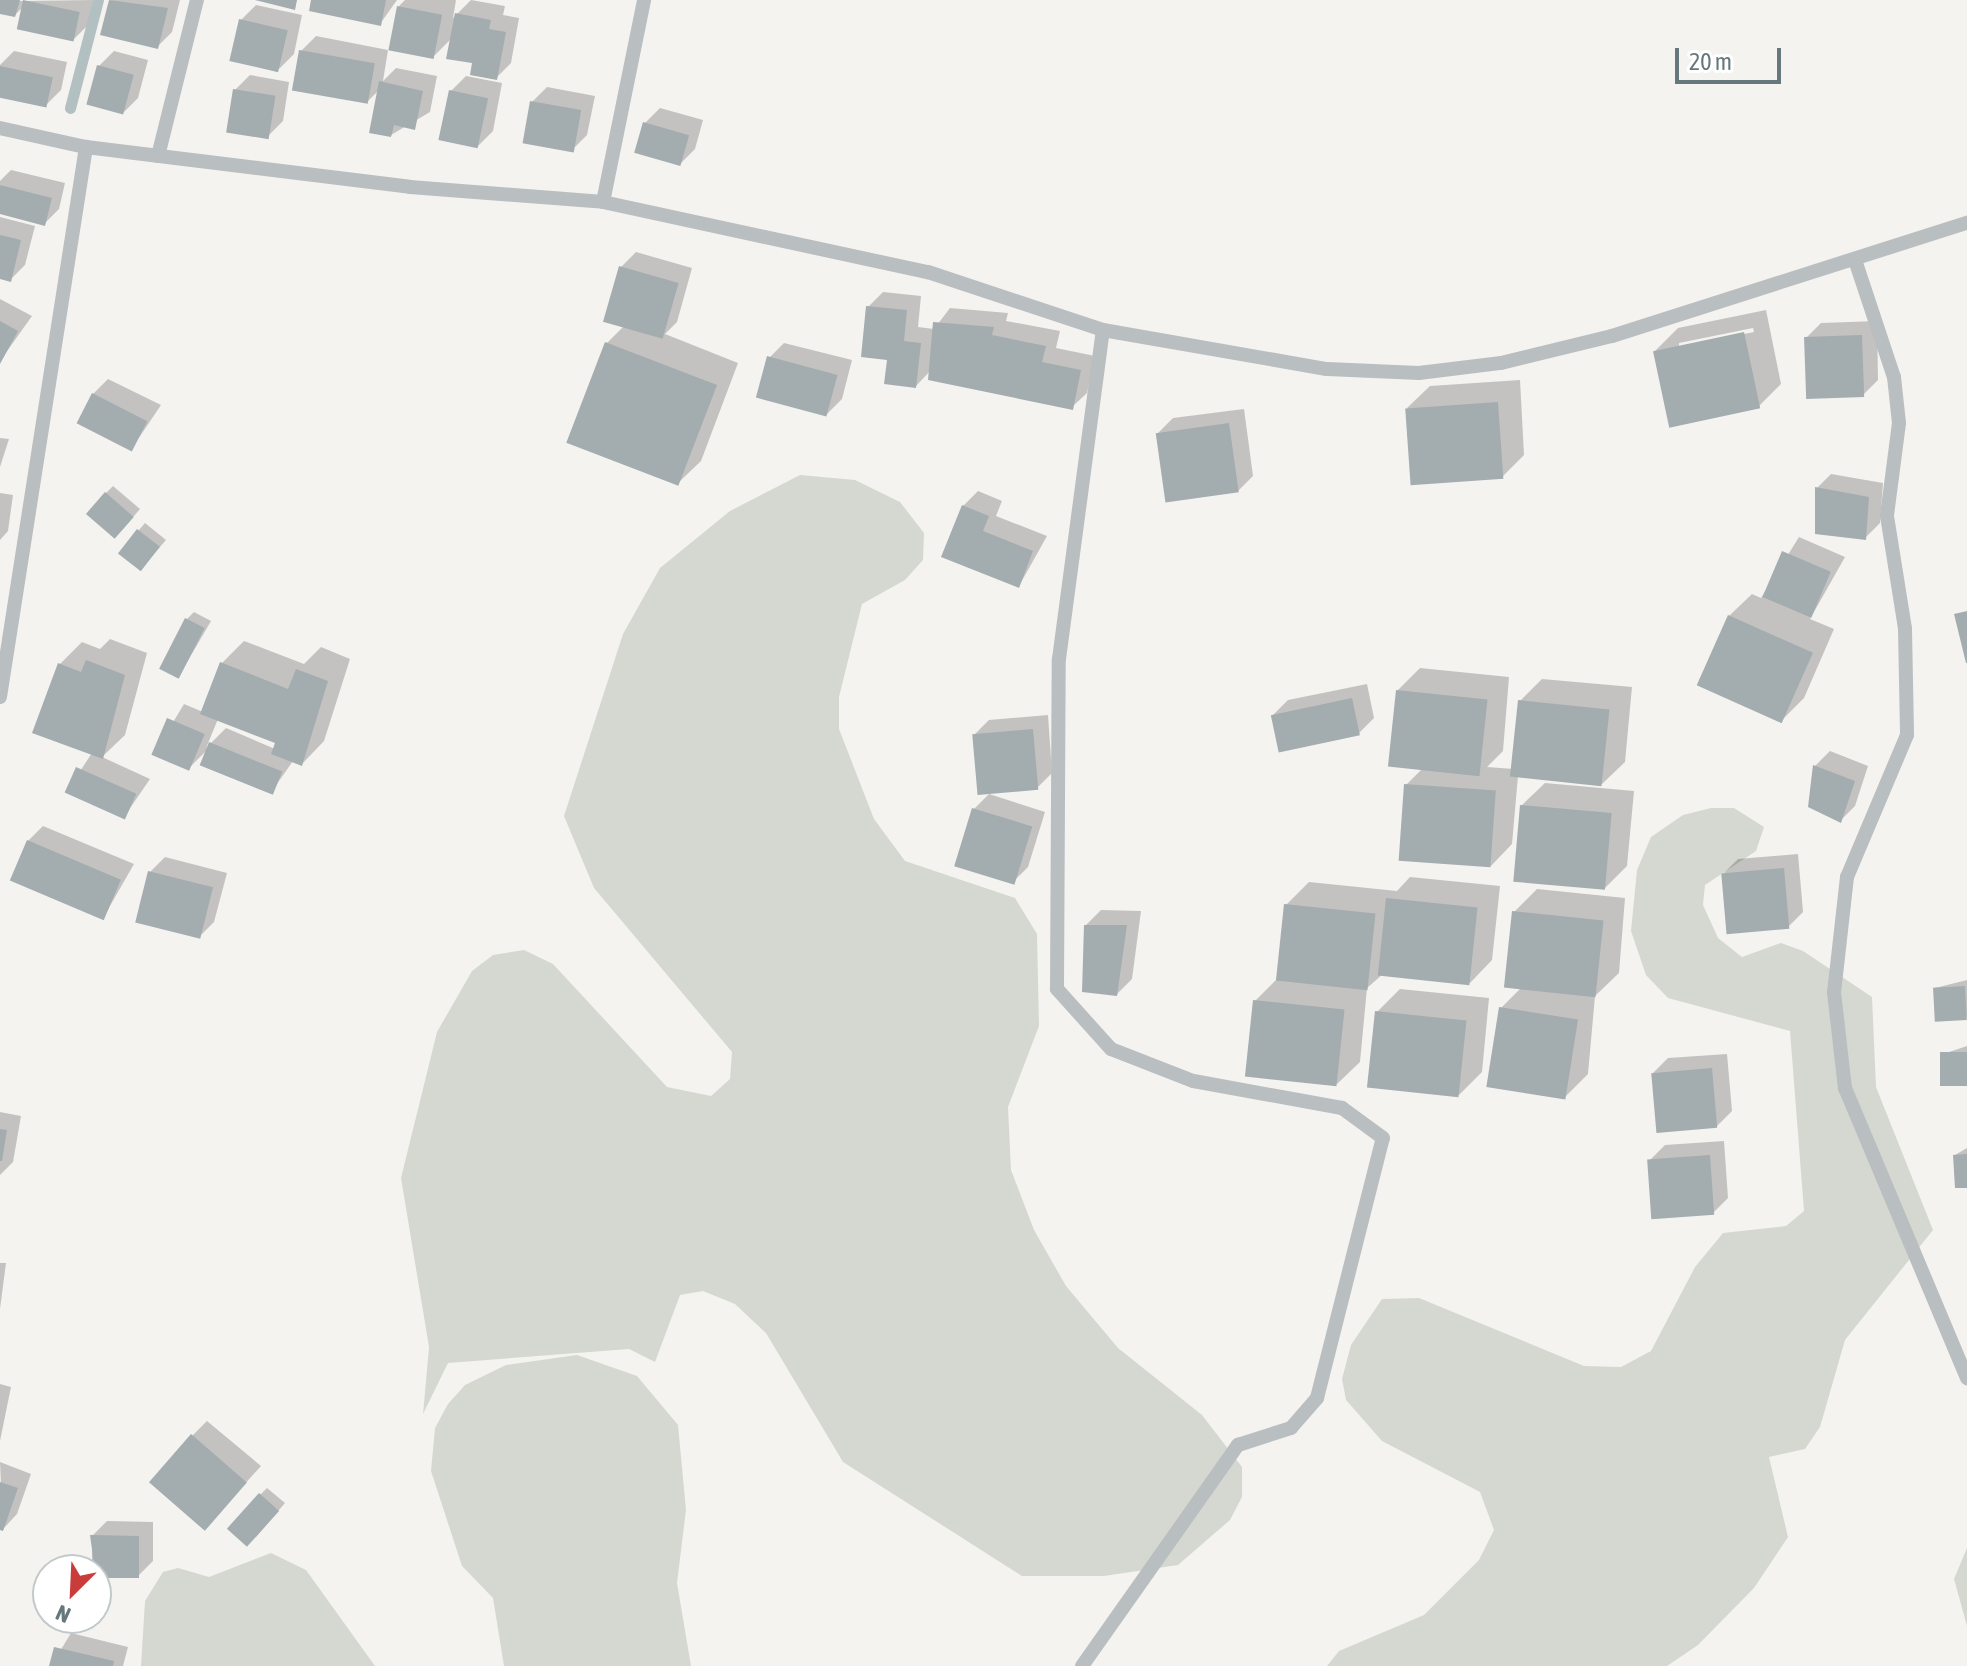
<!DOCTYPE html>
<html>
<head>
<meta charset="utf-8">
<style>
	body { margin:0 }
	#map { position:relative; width:1967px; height:1666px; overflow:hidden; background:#f4f3f0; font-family:"Asap Condensed",sans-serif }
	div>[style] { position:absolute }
	.green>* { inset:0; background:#d5d8d0 }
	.shadow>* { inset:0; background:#0003 }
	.stream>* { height:11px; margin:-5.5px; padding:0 5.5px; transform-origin:5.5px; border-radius:5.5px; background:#b2c0c1 }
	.building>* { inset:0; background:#a3acae; transform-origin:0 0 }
	.minor>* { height:14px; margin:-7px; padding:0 7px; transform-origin:7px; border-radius:7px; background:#b9bec0 }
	span { translate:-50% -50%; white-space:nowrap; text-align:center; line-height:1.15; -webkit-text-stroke:8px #fff; paint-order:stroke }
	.north { position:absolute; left:32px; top:1554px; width:80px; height:80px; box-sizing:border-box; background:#fff; border:2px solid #c2c9cb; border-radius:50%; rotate:204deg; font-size:22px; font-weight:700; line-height:32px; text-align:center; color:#67787d }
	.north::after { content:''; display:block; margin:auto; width:28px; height:36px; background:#ca3c3a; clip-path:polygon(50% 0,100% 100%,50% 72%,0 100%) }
	.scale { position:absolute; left:1675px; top:48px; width:106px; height:36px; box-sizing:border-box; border:4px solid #67787d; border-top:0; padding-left:10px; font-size:24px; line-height:28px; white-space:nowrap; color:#67787d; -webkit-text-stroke:6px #fff; paint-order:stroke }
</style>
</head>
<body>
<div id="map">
	<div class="green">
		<i style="clip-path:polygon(800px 475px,855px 480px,900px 502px,924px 533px,923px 560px,905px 580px,862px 604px,839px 697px,839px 729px,874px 819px,905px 861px,1015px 898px,1037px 934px,1039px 1026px,1008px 1107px,1011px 1170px,1034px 1230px,1066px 1286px,1118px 1348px,1202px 1415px,1242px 1467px,1242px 1497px,1230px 1520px,1178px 1565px,1104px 1576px,1022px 1576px,843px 1462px,766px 1333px,735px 1304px,703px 1291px,680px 1295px,655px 1362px,629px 1349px,448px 1363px,423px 1414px,429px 1347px,401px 1178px,437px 1032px,472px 971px,493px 955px,524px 950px,553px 964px,667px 1087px,711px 1096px,730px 1079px,732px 1052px,594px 888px,564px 816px,623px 634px,660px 568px,730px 511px)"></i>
		<i style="clip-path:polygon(1711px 808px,1734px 808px,1764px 827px,1756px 851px,1705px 885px,1703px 905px,1718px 938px,1742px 957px,1781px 943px,1803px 951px,1872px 997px,1876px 1087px,1933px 1230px,1845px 1340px,1820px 1427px,1805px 1449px,1769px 1457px,1788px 1537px,1754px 1588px,1698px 1645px,1667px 1666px,1327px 1666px,1339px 1651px,1424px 1615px,1479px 1560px,1494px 1530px,1480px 1492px,1382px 1441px,1346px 1400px,1342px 1379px,1351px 1345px,1382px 1299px,1419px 1298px,1584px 1366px,1621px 1367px,1651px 1351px,1695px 1267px,1723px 1233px,1786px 1226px,1804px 1211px,1790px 1031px,1668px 998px,1646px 975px,1631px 931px,1637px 870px,1651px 837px,1683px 815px)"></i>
		<i style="clip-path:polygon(577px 1355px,637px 1376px,678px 1425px,686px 1510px,677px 1583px,691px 1666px,504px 1666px,493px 1598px,462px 1566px,431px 1471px,435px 1428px,448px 1404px,465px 1385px,506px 1365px)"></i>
		<i style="clip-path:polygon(1967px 1548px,1967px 1626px,1954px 1579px)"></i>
		<i style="clip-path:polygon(271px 1553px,306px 1570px,375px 1666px,141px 1666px,145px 1601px,163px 1572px,178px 1568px,209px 1577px)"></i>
	</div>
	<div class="shadow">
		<i style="clip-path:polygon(0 0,23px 1px,93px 0,87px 26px,72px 41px,23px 7px,15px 15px,0 11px)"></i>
		<i style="clip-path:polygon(111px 0,180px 0,172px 32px,157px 47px,103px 33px)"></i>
		<i style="clip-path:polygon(313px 0,397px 0,380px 24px)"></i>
		<i style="clip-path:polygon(405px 0,456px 0,453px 18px,471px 0,505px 6px,503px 15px,519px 18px,511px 63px,496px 78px,452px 38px,433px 57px,399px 6px)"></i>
		<i style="clip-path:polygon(256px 5px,302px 15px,294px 54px,279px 69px,241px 20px)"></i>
		<i style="clip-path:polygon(316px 36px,388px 50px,383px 81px,396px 68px,437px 76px,430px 112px,391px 135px,380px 89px,367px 102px,301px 51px)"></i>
		<i style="clip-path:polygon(14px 51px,67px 62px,61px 90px,46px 105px,0 95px,0 65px)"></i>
		<i style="clip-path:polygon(114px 51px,148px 60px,138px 98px,123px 113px,99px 66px)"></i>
		<i style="clip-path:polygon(250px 75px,289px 82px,283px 121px,268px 136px,235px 90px)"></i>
		<i style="clip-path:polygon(466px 76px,502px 83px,493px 131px,478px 146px,451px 91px)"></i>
		<i style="clip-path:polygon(547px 87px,595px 96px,587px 135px,572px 150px,532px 102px)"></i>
		<i style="clip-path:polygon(660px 108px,703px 120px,695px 149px,680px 164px,645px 123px)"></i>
		<i style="clip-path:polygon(11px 170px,65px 183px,59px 209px,44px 224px,0 212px,0 181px)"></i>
		<i style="clip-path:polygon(0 217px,35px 226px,25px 265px,10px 280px,0 277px)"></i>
		<i style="clip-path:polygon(636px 252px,692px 268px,677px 322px,665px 334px,738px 363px,701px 461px,678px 483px,607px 343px,624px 326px,621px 267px)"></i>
		<i style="clip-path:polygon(883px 292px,921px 296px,918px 327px,934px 329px,950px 308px,1008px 313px,1006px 321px,1060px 331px,1056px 348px,1095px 356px,1087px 393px,1072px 407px,931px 370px,916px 386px,889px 358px,868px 307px)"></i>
		<i style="clip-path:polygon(0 299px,32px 316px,0 361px)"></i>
		<i style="clip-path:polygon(evenodd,1766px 310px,1781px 384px,1759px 406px,1655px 351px,1678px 328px,1766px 310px,1753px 328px,1754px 332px,1679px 347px,1679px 343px,1753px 328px)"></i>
		<i style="clip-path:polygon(1877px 321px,1878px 380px,1863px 395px,1806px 338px,1821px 323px)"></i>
		<i style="clip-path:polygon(784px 343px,852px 360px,842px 399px,827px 414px,769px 358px)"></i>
		<i style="clip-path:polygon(108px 379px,161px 405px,132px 448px,93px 394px)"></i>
		<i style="clip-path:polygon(1520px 380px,1524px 455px,1502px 477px,1407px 408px,1430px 386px)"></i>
		<i style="clip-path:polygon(1244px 409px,1253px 476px,1238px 491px,1158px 433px,1173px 418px)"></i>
		<i style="clip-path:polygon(0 438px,9px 439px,0 467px)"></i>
		<i style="clip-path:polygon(1831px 474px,1883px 483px,1880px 523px,1865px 538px,1817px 488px)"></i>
		<i style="clip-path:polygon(113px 486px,140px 509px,122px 530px,106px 493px)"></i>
		<i style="clip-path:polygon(978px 491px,1002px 501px,996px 516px,1047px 536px,1019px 586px,963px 506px)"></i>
		<i style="clip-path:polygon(0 493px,13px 495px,8px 531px,0 540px)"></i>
		<i style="clip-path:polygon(145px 523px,166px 540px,147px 562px,120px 552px)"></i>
		<i style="clip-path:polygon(1799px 537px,1845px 557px,1810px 619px,1834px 629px,1804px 698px,1781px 721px,1729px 616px,1752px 594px,1761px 598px)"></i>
		<i style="clip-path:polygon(194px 612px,211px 621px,179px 676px,187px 619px)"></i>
		<i style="clip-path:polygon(110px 639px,147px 653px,125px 735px,102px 757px,150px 779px,124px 817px,67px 791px,92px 753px,60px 664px,82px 642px,100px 649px)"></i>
		<i style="clip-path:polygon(evenodd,244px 641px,304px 664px,321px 647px,350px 659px,324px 741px,302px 764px,293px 761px,272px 791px,208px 749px,188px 769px,154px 754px,184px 704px,203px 712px,222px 663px,244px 641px,218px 719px,278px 742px,275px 749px,226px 728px,206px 748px,218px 719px)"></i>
		<i style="clip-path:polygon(1420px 668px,1509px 677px,1503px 751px,1487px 767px,1514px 769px,1520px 701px,1542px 679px,1632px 687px,1625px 762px,1602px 784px,1518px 776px,1512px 844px,1490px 867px,1406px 785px,1423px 768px,1398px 690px)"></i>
		<i style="clip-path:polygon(1367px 684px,1374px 718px,1359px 733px,1273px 715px,1288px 700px)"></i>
		<i style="clip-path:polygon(1048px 715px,1052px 773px,1037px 788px,974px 735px,989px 720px)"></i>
		<i style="clip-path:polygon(1830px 751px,1868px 766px,1855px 806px,1840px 821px,1810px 806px,1815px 766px)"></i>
		<i style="clip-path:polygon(1545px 783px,1634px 791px,1627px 866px,1604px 889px,1522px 805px)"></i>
		<i style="clip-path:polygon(989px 794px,1045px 812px,1028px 867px,1013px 882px,974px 809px)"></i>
		<i style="clip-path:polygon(43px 826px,134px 864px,103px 918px,28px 841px)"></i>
		<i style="clip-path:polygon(1798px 854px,1803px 912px,1788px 927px,1723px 874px,1738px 859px)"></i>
		<i style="clip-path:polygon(165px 857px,227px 873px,214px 922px,199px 937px,150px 872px)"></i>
		<i style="clip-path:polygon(1410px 877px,1500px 886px,1492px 960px,1470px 983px,1383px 974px,1367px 988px,1360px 1062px,1337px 1084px,1255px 1001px,1278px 978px,1286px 905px,1309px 882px,1397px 891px)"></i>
		<i style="clip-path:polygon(1537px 889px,1625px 898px,1619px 973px,1595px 996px,1588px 1074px,1565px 1097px,1501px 1008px,1521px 988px,1514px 912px)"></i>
		<i style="clip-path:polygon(1101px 910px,1141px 911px,1132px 979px,1117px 994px,1086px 925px)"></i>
		<i style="clip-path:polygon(1967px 980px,1967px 1017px,1966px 1018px,1935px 988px)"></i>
		<i style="clip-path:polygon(1400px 989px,1489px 998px,1482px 1072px,1459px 1095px,1377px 1012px)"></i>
		<i style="clip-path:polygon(1967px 1046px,1967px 1084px,1943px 1054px)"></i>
		<i style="clip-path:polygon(1727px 1054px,1732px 1111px,1717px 1126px,1653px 1073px,1668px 1058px)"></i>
		<i style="clip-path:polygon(0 1112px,21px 1116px,13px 1162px,0 1175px)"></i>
		<i style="clip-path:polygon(1724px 1141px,1728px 1198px,1713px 1213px,1650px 1160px,1665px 1145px)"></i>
		<i style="clip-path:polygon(1967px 1148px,1967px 1186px,1955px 1155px)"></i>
		<i style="clip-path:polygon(0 1263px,6px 1263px,0 1309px)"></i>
		<i style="clip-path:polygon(0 1384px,11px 1387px,0 1441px)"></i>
		<i style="clip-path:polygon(207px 1421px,261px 1466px,205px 1528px,192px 1436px)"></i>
		<i style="clip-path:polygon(0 1462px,31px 1474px,17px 1514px,3px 1529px)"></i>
		<i style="clip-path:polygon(267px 1488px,285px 1503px,256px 1537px,260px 1495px)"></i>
		<i style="clip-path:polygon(107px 1521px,153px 1522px,153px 1561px,138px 1576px,92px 1570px,92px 1536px)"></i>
		<i style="clip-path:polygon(71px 1633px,128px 1647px,123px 1666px,51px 1666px)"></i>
	</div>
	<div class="stream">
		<i style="left:70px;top:108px;width:112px;rotate:-75.5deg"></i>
	</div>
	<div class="building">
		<i style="clip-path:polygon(0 0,20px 0,15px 17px,0 14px)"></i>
		<i style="left:23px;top:0;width:58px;height:30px;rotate:12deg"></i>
		<i style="clip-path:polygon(109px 0,168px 8px,158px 49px,100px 35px)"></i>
		<i style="clip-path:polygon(255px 0,297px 0,295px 10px)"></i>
		<i style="clip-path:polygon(311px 0,386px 0,381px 26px,309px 11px)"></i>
		<i style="left:397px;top:6px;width:46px;height:45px;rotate:11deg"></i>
		<i style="clip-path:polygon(455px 13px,491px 20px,489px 29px,506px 32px,497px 80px,470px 75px,472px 63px,446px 59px)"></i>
		<i style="left:239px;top:19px;width:50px;height:43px;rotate:13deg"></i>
		<i style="left:299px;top:50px;width:77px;height:41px;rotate:10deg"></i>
		<i style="left:97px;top:65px;width:38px;height:41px;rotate:15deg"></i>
		<i style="left:0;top:66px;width:54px;height:31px;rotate:12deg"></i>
		<i style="clip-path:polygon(379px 81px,423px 91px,415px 130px,394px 125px,391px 137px,369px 133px)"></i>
		<i style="left:233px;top:89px;width:43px;height:44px;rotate:9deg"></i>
		<i style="left:449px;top:90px;width:40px;height:51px;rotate:12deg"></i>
		<i style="left:530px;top:101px;width:52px;height:43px;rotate:10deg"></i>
		<i style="left:643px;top:122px;width:48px;height:32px;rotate:16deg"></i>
		<i style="clip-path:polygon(0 185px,52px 198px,45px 226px,0 214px)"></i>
		<i style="clip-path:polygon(0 235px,21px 240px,11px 282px,0 279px)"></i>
		<i style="left:619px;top:266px;width:62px;height:58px;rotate:16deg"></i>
		<i style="clip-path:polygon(866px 306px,907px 310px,904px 341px,921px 343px,916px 388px,884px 384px,887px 360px,861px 357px)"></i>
		<i style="clip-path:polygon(0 321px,18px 331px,0 364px)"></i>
		<i style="clip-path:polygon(933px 322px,994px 327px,992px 335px,1046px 346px,1042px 362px,1081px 370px,1073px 410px,928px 380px)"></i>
		<i style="left:1744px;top:332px;width:78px;height:93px;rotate:78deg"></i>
		<i style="left:1862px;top:335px;width:62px;height:58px;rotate:88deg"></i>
		<i style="left:605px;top:342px;width:120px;height:108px;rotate:21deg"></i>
		<i style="left:767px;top:356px;width:73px;height:43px;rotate:15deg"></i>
		<i style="left:92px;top:393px;width:62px;height:34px;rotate:27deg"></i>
		<i style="left:1498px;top:402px;width:77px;height:93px;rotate:86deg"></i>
		<i style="left:1229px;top:423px;width:70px;height:74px;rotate:82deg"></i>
		<i style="clip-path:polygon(1815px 487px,1869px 497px,1866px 540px,1815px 534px)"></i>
		<i style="left:105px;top:492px;width:38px;height:29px;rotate:41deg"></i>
		<i style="clip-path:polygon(962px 505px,989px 516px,983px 531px,1033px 551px,1019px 588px,941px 557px)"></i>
		<i style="left:137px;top:529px;width:29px;height:31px;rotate:38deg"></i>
		<i style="left:1782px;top:551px;width:53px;height:50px;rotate:23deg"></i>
		<i style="clip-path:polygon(1967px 611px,1967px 663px,1966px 663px,1954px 614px)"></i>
		<i style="left:1728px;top:615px;width:93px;height:77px;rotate:24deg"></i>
		<i style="left:185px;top:618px;width:22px;height:57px;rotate:27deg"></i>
		<i style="clip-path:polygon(86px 660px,125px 675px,103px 759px,32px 733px,58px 663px,81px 672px)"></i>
		<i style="clip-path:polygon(220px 662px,288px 689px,296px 669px,328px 681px,302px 766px,271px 754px,275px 743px,200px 714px)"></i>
		<i style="left:1396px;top:690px;width:92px;height:77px;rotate:6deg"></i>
		<i style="left:1352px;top:698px;width:38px;height:83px;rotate:78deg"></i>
		<i style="left:1518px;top:700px;width:92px;height:77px;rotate:6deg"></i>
		<i style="left:167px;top:718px;width:41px;height:40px;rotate:23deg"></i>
		<i style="left:1033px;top:729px;width:61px;height:61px;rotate:85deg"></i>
		<i style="left:209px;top:742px;width:79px;height:25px;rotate:22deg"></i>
		<i style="clip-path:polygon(1813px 765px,1855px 781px,1841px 823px,1808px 807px)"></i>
		<i style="left:76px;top:767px;width:66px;height:28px;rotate:24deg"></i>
		<i style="left:1404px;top:784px;width:92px;height:77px;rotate:4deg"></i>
		<i style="left:1520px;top:805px;width:92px;height:77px;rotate:5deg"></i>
		<i style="left:972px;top:808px;width:63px;height:61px;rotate:17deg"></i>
		<i style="left:27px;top:840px;width:102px;height:44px;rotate:23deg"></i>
		<i style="left:1784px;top:868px;width:61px;height:63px;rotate:85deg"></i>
		<i style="left:148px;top:871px;width:67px;height:53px;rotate:14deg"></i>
		<i style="left:1386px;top:898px;width:92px;height:78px;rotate:6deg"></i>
		<i style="left:1284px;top:904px;width:92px;height:77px;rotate:6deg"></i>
		<i style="left:1512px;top:911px;width:92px;height:77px;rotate:6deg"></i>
		<i style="clip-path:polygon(1084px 925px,1127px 925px,1117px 996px,1082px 992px)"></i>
		<i style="left:1965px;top:986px;width:34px;height:32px;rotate:87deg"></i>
		<i style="left:1253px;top:1000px;width:92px;height:77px;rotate:6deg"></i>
		<i style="left:1499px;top:1007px;width:80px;height:81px;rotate:9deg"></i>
		<i style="left:1375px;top:1011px;width:92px;height:77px;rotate:6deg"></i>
		<i style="left:1967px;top:1052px;width:34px;height:27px;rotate:90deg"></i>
		<i style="left:1712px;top:1068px;width:60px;height:61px;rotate:85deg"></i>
		<i style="clip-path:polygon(0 1129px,7px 1130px,2px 1161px,0 1161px)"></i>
		<i style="clip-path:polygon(1967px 1154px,1967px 1188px,1955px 1188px,1953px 1155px)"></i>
		<i style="left:1710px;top:1155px;width:60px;height:63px;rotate:86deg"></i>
		<i style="left:191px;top:1434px;width:74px;height:64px;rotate:41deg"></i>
		<i style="clip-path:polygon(0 1482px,18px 1488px,3px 1531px,0 1530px)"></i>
		<i style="left:259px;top:1493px;width:27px;height:48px;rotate:42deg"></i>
		<i style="clip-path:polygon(90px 1535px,139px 1536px,139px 1578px,96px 1578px)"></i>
		<i style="clip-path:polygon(54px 1647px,114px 1661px,113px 1666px,49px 1666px)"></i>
	</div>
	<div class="minor">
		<i style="left:0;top:128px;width:88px;rotate:12.5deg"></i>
		<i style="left:86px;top:147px;width:326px;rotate:7deg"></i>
		<i style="left:410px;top:187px;width:194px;rotate:4.4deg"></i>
		<i style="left:603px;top:202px;width:332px;rotate:12.2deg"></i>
		<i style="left:928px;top:272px;width:184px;rotate:18.3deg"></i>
		<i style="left:1103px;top:330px;width:227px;rotate:9.9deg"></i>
		<i style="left:1327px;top:369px;width:92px;rotate:2.5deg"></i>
		<i style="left:1419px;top:373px;width:83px;rotate:-7deg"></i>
		<i style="left:1501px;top:363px;width:114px;rotate:-13.7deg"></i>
		<i style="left:1612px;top:336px;width:373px;rotate:-17.7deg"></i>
		<i style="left:158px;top:156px;width:161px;rotate:-76deg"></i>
		<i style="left:603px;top:202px;width:206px;rotate:-78.5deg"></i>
		<i style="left:1855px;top:260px;width:123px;rotate:71.6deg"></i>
		<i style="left:1894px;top:377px;width:46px;rotate:83.8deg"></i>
		<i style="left:1899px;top:423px;width:94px;rotate:97.4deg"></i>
		<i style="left:1887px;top:516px;width:114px;rotate:80.9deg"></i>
		<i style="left:1905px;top:629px;width:106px;rotate:88.9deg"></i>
		<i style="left:1907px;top:735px;width:154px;rotate:112.9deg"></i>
		<i style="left:1847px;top:877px;width:116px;rotate:96.4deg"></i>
		<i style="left:1834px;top:992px;width:97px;rotate:83.5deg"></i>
		<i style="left:1845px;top:1088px;width:315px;rotate:67.2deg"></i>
		<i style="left:0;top:697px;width:557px;rotate:-81.11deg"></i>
		<i style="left:1082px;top:1666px;width:271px;rotate:-54.8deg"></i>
		<i style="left:1238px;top:1445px;width:56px;rotate:-17.8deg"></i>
		<i style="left:1291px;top:1428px;width:40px;rotate:-49deg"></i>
		<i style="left:1317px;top:1398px;width:268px;rotate:-75.8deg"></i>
		<i style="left:1383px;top:1138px;width:51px;rotate:-143.8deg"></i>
		<i style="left:1342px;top:1108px;width:151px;rotate:-169.7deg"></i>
		<i style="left:1193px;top:1081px;width:88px;rotate:-158.7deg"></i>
		<i style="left:1111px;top:1049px;width:81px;rotate:-132deg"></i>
		<i style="left:1057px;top:989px;width:330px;rotate:-89.7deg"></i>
		<i style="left:1059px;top:659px;width:332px;rotate:-82.4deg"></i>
	</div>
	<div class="north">N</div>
	<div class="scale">20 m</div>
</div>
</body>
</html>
